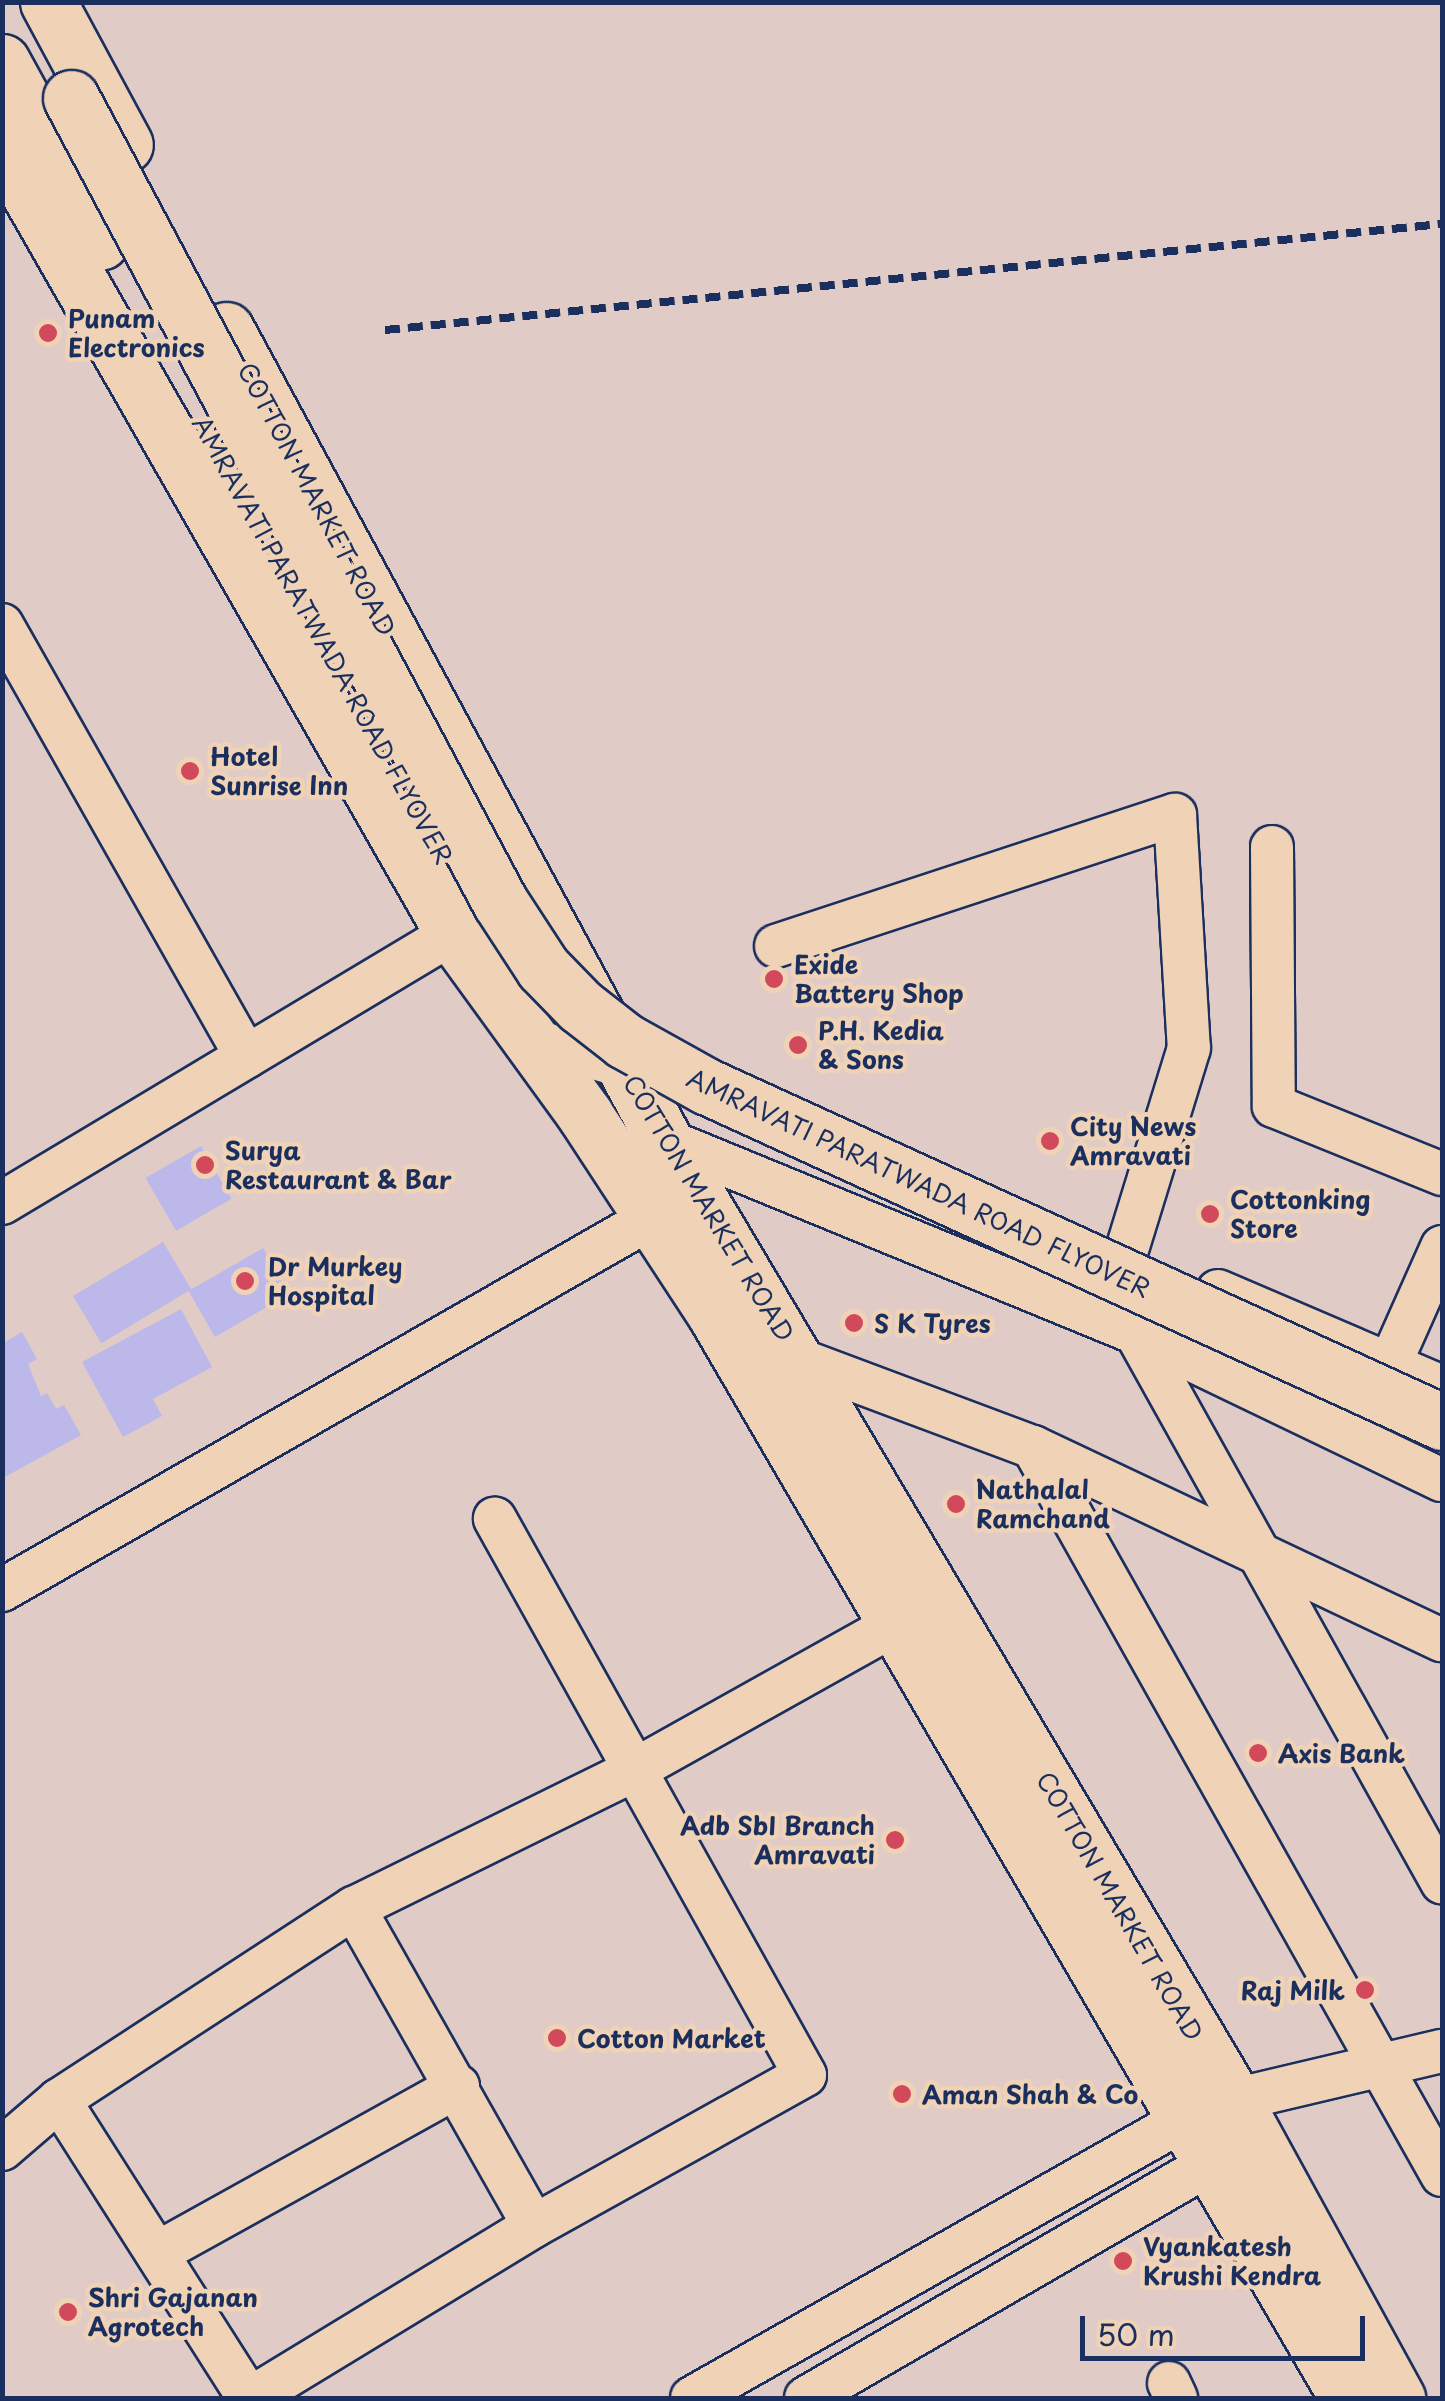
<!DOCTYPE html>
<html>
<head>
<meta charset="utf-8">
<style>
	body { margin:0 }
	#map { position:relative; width:1445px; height:2401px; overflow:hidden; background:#e0cbc6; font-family:"Playpen Sans",sans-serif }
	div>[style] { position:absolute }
	.building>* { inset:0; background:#bcb8ea; transform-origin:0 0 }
	.roads { filter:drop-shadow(2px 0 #1b2f5e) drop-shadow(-2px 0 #1b2f5e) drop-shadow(0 2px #1b2f5e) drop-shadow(0 -2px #1b2f5e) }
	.minor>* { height:42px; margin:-21px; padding:0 21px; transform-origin:21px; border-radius:21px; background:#f0d3b6 }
	.major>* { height:55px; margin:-27.5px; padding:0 27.5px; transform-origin:27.5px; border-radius:27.5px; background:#f0d3b6 }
	.rail>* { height:8px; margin-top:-4px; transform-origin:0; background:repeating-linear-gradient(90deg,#1b2f5e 0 15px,transparent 0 23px) }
	.bridges { filter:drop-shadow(2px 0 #1b2f5e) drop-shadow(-2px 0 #1b2f5e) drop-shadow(0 2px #1b2f5e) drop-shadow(0 -2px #1b2f5e) }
	.major-bridge>* { height:55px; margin:-27.5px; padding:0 27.5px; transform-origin:27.5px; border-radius:27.5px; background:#f0d3b6 }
	.dots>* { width:28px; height:28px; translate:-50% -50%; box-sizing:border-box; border:5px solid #f0d3b6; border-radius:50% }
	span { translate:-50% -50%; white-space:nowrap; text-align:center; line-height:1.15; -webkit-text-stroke:9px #f0d3b6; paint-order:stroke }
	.poi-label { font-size:25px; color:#1b2f5e; font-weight:700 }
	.left { translate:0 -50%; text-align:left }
	.right { translate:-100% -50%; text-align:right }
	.street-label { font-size:25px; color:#1b2f5e }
	.frame { position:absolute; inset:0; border:5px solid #1b2f5e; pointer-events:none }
	.scale { position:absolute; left:1080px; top:2316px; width:285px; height:45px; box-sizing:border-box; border:5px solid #1b2f5e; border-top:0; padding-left:12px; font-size:30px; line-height:35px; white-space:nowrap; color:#1b2f5e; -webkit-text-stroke:8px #f0d3b6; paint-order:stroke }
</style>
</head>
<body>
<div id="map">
	<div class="building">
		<i style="left:201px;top:1146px;width:61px;height:64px;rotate:60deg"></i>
		<i style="left:163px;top:1242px;width:55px;height:105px;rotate:59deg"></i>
		<i style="left:263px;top:1248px;width:53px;height:86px;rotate:60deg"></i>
		<i style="clip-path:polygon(181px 1309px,212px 1367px,153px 1399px,162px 1416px,123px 1437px,82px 1362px)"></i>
		<i style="clip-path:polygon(22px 1332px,37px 1359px,28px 1364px,41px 1396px,47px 1393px,56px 1409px,64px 1405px,81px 1435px,3px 1478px,3px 1343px)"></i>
	</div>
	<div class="roads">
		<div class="minor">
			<i style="left:2px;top:625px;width:496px;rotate:60.5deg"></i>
			<i style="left:1272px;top:847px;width:259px;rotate:89.6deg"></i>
			<i style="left:1274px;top:1106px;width:181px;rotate:22deg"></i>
			<i style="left:776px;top:946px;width:420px;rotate:-18.2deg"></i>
			<i style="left:1175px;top:815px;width:233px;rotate:86.6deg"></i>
			<i style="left:1189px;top:1048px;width:214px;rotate:107.1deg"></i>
			<i style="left:528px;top:1039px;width:120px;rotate:16deg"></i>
			<i style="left:651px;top:1134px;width:524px;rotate:22.31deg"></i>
			<i style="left:1136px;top:1333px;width:339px;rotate:25.7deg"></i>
			<i style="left:2px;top:1203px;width:526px;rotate:-30.91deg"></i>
			<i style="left:1218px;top:1291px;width:244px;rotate:23.2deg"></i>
			<i style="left:1136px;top:1333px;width:629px;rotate:60.87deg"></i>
			<i style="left:800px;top:1360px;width:249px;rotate:20.5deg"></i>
			<i style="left:1033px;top:1447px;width:452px;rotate:25.3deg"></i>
			<i style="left:1390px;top:1364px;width:128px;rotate:-66deg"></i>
			<i style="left:1033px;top:1447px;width:835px;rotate:60.67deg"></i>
			<i style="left:2px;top:1590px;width:780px;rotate:-29.82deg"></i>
			<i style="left:354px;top:1908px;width:365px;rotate:60.5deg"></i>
			<i style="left:59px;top:2100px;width:353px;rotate:57.5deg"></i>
			<i style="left:2px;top:2149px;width:75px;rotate:-40.7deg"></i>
			<i style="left:59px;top:2100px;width:352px;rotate:-33.1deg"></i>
			<i style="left:354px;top:1908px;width:317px;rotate:-26.2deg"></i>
			<i style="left:638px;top:1768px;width:326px;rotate:-29.2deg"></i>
			<i style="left:159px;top:2252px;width:342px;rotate:-29deg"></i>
			<i style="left:1169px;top:2383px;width:17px;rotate:65deg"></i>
			<i style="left:251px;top:2398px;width:331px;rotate:-31.3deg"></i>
			<i style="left:534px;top:2226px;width:310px;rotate:-29.1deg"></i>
			<i style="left:805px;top:2075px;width:637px;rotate:-119.14deg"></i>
			<i style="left:692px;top:2398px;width:566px;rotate:-29.51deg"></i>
			<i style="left:1185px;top:2119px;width:53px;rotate:-21.2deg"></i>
			<i style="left:1234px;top:2100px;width:214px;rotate:-13.3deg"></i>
			<i style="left:806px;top:2398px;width:498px;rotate:-30.1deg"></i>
		</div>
		<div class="major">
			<i style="left:48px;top:2px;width:162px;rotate:61.7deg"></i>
			<i style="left:2px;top:62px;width:205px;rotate:61.2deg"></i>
			<i style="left:2px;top:146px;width:907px;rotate:60.18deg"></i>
			<i style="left:453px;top:933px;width:225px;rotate:54deg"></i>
			<i style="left:585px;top:1115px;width:241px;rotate:56.8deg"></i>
			<i style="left:717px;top:1317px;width:1252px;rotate:59.73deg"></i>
			<i style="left:226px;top:330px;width:919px;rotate:61.59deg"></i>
			<i style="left:663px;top:1138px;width:1119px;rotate:59.31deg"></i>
			<i style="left:1234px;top:2100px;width:340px;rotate:61.3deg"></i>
		</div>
	</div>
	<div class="rail">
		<i style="left:385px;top:330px;width:1062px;rotate:-5.73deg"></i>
	</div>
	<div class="bridges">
		<div class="major-bridge">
			<i style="left:71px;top:98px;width:911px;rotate:61.92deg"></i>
			<i style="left:500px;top:902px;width:79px;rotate:56.9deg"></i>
			<i style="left:543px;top:968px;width:53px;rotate:45.8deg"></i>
			<i style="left:580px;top:1006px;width:57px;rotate:37.9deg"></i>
			<i style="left:625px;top:1041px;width:93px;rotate:29.1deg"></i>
			<i style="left:706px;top:1086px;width:809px;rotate:24.54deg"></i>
		</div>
	</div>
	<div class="dots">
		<i style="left:48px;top:333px;background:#d1495b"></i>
		<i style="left:190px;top:771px;background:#d1495b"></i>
		<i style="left:774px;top:979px;background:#d1495b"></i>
		<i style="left:798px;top:1045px;background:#d1495b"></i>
		<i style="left:1050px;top:1141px;background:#d1495b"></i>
		<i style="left:205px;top:1165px;background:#d1495b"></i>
		<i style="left:1210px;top:1214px;background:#d1495b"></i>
		<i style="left:245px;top:1281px;background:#d1495b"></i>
		<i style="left:854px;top:1323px;background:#d1495b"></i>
		<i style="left:956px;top:1504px;background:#d1495b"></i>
		<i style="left:1258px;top:1753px;background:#d1495b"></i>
		<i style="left:895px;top:1840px;background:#d1495b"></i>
		<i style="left:1365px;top:1990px;background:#d1495b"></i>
		<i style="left:557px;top:2038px;background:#d1495b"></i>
		<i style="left:902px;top:2094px;background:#d1495b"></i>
		<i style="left:1123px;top:2261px;background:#d1495b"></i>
		<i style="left:68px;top:2312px;background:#d1495b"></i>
	</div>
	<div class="poi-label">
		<span class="left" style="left:68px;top:333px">Punam<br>Electronics</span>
		<span class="left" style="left:210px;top:771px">Hotel<br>Sunrise Inn</span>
		<span class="left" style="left:794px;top:979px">Exide<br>Battery Shop</span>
		<span class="left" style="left:818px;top:1045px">P.H. Kedia<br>&amp; Sons</span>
		<span class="left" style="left:1070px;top:1141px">City News<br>Amravati</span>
		<span class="left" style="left:225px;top:1165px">Surya<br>Restaurant &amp; Bar</span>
		<span class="left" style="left:1230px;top:1214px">Cottonking<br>Store</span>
		<span class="left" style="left:268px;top:1281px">Dr Murkey<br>Hospital</span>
		<span class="left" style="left:874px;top:1323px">S K Tyres</span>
		<span class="left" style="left:976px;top:1504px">Nathalal<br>Ramchand</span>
		<span class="left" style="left:1278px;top:1753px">Axis Bank</span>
		<span class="right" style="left:875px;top:1840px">Adb SbI Branch<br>Amravati</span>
		<span class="right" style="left:1345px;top:1990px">Raj Milk</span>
		<span class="left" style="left:577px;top:2038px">Cotton Market</span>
		<span class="left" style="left:922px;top:2094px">Aman Shah &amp; Co</span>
		<span class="left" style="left:1143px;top:2261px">Vyankatesh<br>Krushi Kendra</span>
		<span class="left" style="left:88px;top:2312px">Shri Gajanan<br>Agrotech</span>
	</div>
	<div class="street-label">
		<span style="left:317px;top:499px;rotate:62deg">COTTON MARKET ROAD</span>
		<span style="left:323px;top:640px;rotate:61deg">AMRAVATI PARATWADA ROAD FLYOVER</span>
		<span style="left:919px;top:1183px;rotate:25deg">AMRAVATI PARATWADA ROAD FLYOVER</span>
		<span style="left:709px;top:1208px;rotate:59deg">COTTON MARKET ROAD</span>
		<span style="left:1120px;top:1906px;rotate:60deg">COTTON MARKET ROAD</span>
	</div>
	<div class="frame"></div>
	<div class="scale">50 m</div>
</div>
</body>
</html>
